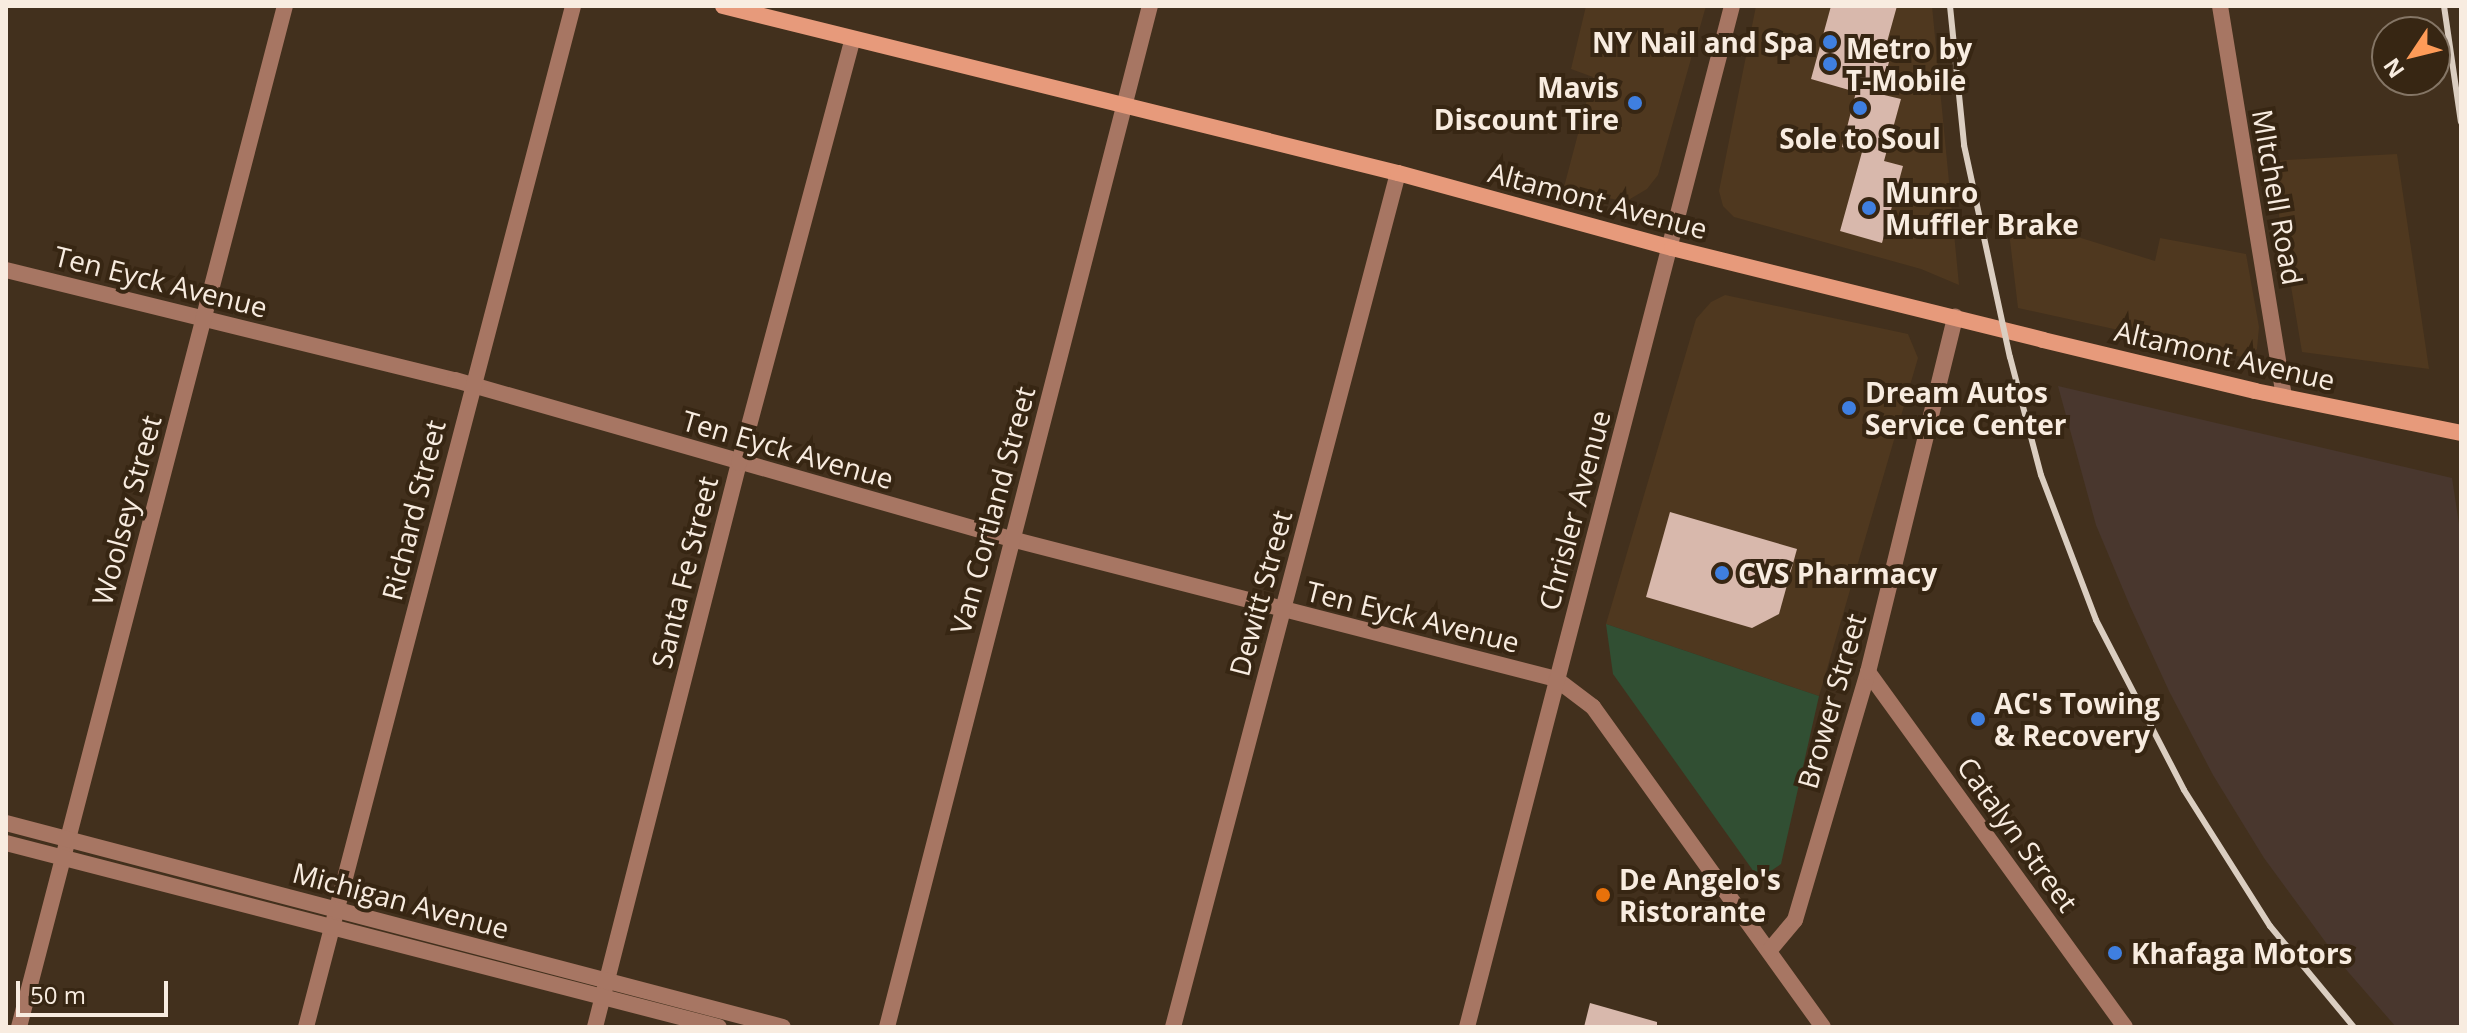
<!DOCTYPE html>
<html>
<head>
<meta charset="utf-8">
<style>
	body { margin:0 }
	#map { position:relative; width:2467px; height:1033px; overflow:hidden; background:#42301d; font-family:"Open Sans",sans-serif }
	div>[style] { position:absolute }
	.built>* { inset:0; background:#4f381f }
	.industrial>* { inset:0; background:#49372e }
	.green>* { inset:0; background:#314f33 }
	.building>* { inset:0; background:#d8b8ac }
	.minor>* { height:16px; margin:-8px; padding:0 8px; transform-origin:8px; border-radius:8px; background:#a77663 }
	.tertiary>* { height:16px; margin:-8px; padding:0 8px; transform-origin:8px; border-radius:8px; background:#a77663 }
	.secondary>* { height:16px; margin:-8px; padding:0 8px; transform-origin:8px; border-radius:8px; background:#e79a7b }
	.rail>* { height:6px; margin:-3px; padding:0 3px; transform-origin:3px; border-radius:3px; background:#dbcec1 }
	.dots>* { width:22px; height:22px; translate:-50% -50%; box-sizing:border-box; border:4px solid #372613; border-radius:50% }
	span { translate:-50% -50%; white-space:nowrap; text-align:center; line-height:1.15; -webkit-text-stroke:8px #372613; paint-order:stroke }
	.poi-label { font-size:28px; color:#f8ece0; font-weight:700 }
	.right { translate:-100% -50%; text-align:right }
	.left { translate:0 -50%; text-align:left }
	.street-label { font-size:28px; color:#f8ece0 }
	.frame { position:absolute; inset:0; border:8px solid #f8ece0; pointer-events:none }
	.north { position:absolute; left:2371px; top:16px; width:80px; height:80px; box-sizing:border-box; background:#372613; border:2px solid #847565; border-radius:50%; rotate:235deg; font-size:22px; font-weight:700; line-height:32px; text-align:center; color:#f8ece0 }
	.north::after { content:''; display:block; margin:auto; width:28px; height:36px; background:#fe9b58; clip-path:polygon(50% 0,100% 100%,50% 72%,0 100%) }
	.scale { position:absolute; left:16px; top:981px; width:152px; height:36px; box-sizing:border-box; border:4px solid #f8ece0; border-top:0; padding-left:10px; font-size:24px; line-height:28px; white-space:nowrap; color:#f8ece0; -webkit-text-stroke:6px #372613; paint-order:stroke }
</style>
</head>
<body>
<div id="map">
	<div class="built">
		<i style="clip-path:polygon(1586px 6px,1706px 6px,1658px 175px,1647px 189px,1625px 202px,1564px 187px,1593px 77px,1571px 69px)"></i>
		<i style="clip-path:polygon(1756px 6px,1932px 6px,1959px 285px,1921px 269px,1734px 217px,1723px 206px,1719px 191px)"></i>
		<i style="clip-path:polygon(2397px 154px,2429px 369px,2302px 352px,2270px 161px)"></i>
		<i style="clip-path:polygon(2007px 215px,2155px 261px,2160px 238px,2246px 254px,2259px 327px,2257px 349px,2246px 358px,2018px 308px)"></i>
		<i style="clip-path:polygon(1725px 295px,1908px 334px,1918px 358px,1819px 696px,1606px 624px,1696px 319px,1711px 302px)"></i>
	</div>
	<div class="industrial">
		<i style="clip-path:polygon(2058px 386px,2452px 478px,2461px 537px,2461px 1027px,2396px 1027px,2343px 966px,2264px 858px,2213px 775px,2169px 691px,2130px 606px,2096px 525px)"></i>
	</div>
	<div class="green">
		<i style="clip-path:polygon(1606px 624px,1819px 696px,1781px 864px,1759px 879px,1613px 674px)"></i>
	</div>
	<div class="building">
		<i style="clip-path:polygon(1831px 6px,1897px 6px,1882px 60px,1889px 62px,1880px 94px,1901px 99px,1884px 161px,1903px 166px,1882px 243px,1840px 231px,1862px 152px,1842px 147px,1856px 92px,1811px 79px)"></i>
		<i style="clip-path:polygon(1670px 512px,1797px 549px,1779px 614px,1752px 628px,1646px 597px)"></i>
		<i style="clip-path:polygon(1590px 1003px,1657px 1022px,1657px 1027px,1584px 1027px)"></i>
	</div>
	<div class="minor">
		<i style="left:2220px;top:6px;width:395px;rotate:80.7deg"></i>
		<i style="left:6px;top:270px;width:462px;rotate:13.8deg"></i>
		<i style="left:455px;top:380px;width:578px;rotate:15.96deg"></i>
		<i style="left:1011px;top:539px;width:563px;rotate:14.41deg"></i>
		<i style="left:1556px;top:679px;width:46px;rotate:37.1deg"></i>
		<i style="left:1593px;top:707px;width:394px;rotate:54.3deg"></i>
		<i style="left:1868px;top:672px;width:438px;rotate:54.1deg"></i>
		<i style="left:1769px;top:951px;width:40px;rotate:-50deg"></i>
		<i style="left:1795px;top:920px;width:259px;rotate:-73.6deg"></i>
		<i style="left:1868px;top:672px;width:366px;rotate:-76.2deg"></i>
		<i style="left:19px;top:1027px;width:1055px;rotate:-75.4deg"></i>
		<i style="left:306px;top:1027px;width:1055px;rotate:-75.34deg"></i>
		<i style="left:595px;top:1027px;width:582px;rotate:-75.68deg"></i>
		<i style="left:739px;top:463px;width:439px;rotate:-75deg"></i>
		<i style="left:887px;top:1027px;width:1054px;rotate:-75.56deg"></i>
		<i style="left:1173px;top:1027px;width:883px;rotate:-75.24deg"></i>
	</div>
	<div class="tertiary">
		<i style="left:6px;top:823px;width:803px;rotate:14.71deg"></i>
		<i style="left:6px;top:843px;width:736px;rotate:14.47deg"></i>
		<i style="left:1467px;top:1027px;width:1055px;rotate:-75.45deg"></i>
	</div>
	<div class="secondary">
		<i style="left:723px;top:6px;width:695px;rotate:13.9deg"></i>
		<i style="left:1398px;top:173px;width:284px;rotate:15.3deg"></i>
		<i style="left:1672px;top:248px;width:382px;rotate:13.9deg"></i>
		<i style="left:2043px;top:340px;width:218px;rotate:13.5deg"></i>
		<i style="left:2255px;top:391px;width:210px;rotate:11.5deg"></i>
	</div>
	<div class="rail">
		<i style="left:1950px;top:6px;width:140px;rotate:84.2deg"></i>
		<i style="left:1964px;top:145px;width:217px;rotate:77.8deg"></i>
		<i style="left:2010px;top:357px;width:122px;rotate:75.3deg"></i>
		<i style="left:2041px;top:475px;width:155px;rotate:69.2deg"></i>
		<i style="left:2096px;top:620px;width:191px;rotate:62.6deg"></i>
		<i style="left:2184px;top:790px;width:161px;rotate:57.7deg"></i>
		<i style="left:2270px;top:926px;width:131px;rotate:50.3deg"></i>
		<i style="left:2444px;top:6px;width:117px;rotate:81.7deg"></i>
	</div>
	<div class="dots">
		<i style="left:1830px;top:42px;background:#3f7fe0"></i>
		<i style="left:1830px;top:64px;background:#3f7fe0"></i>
		<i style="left:1635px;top:103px;background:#3f7fe0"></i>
		<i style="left:1860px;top:108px;background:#3f7fe0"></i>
		<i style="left:1869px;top:208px;background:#3f7fe0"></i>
		<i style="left:1849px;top:408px;background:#3f7fe0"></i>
		<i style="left:1722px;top:573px;background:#3f7fe0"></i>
		<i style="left:1978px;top:719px;background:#3f7fe0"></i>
		<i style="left:1603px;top:895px;background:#e8710a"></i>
		<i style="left:2115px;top:953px;background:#3f7fe0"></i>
	</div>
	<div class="poi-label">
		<span class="right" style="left:1814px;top:42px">NY Nail and Spa</span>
		<span class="left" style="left:1846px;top:64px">Metro by<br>T-Mobile</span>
		<span class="right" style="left:1619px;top:103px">Mavis<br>Discount Tire</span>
		<span style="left:1860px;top:138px">Sole to Soul</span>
		<span class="left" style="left:1885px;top:208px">Munro<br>Muffler Brake</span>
		<span class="left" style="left:1865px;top:408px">Dream Autos<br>Service Center</span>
		<span class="left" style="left:1738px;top:573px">CVS Pharmacy</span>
		<span class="left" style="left:1994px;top:719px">AC's Towing<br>&amp; Recovery</span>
		<span class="left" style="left:1619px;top:895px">De Angelo's<br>Ristorante</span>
		<span class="left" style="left:2131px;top:953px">Khafaga Motors</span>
	</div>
	<div class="street-label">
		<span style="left:2278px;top:197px;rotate:80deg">MItchell Road</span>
		<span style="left:1598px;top:200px;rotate:15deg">Altamont Avenue</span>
		<span style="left:161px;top:281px;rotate:14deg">Ten Eyck Avenue</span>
		<span style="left:2225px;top:355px;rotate:13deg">Altamont Avenue</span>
		<span style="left:788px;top:449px;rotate:16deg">Ten Eyck Avenue</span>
		<span style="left:126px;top:510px;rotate:-75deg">Woolsey Street</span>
		<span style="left:413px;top:510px;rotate:-76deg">Richard Street</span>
		<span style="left:992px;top:510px;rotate:-75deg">Van Cortland Street</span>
		<span style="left:1574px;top:510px;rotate:-75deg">Chrisler Avenue</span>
		<span style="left:684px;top:572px;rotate:-76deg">Santa Fe Street</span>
		<span style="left:1260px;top:593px;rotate:-75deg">Dewitt Street</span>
		<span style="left:1413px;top:616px;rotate:14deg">Ten Eyck Avenue</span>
		<span style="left:1831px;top:701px;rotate:-74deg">Brower Street</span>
		<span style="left:2018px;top:834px;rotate:54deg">Catalyn Street</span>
		<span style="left:401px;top:900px;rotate:15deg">Michigan Avenue</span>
	</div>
	<div class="frame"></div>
	<div class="north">N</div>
	<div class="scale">50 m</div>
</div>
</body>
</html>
